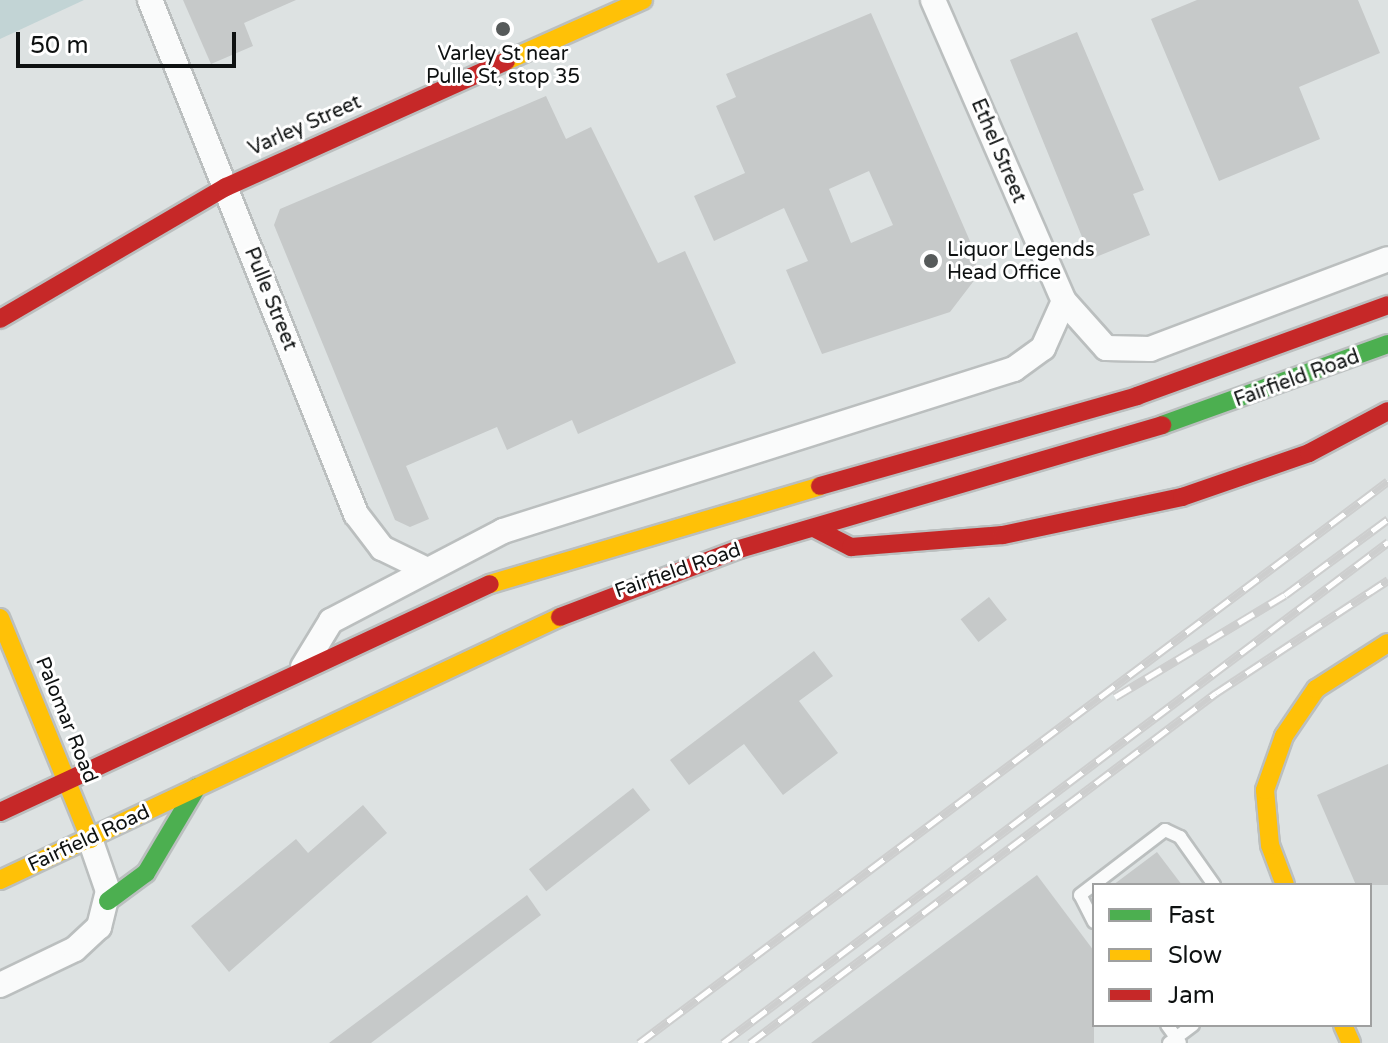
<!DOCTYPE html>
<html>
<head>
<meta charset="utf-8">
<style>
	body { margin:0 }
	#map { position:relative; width:1388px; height:1043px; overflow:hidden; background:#dde2e2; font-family:"Varela Round",sans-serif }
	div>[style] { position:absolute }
	.green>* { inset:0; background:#c2d4d5 }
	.building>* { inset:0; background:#c6c9c9; transform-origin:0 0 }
	.roads { filter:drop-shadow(2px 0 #bbbfbf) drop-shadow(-2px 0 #bbbfbf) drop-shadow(0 2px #bbbfbf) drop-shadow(0 -2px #bbbfbf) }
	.lane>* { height:12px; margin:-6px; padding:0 6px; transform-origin:6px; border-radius:6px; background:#fafbfb }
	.street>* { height:24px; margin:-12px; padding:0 12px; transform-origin:12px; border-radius:12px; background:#fafbfb }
	.fast>* { height:18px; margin:-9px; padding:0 9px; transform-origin:9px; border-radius:9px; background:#4caf50 }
	.slow>* { height:18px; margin:-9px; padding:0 9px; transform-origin:9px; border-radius:9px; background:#ffc107 }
	.jam>* { height:18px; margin:-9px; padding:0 9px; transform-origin:9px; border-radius:9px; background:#c62828 }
	.rail>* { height:9px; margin-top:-4.5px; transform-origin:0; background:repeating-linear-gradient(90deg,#fff 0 18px,#cdcece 0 36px); box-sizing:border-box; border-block:2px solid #cdcece }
	.dots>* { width:22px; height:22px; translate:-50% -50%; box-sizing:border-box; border:4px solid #fff; border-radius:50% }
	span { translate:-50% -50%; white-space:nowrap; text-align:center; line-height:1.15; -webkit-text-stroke:6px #fff; paint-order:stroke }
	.poi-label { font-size:20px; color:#0e1111 }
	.left { translate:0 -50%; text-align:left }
	.street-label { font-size:20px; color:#0e1111 }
	.legend { position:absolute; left:1092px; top:883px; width:280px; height:144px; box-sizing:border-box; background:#fff; border:2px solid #9fa0a0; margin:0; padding:10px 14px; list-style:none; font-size:24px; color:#0e1111 }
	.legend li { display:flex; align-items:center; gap:16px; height:40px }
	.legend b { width:40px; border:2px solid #9fa0a0 }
	.scale { position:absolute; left:16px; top:32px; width:220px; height:36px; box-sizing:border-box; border:4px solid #0e1111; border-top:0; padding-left:10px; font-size:24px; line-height:28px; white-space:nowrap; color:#0e1111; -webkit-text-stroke:6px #fff; paint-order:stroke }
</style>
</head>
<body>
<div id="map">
	<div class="green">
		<i style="clip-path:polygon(0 0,84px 0,0 39px)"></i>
	</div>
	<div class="building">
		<i style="clip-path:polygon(183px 0,296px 0,244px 23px,253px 46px,211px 64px)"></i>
		<i style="clip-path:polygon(1197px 0,1358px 0,1380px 53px,1299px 87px,1320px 139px,1219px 181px,1151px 19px)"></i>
		<i style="clip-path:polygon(evenodd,871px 13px,976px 255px,976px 278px,950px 312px,822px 354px,786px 270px,808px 261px,784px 208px,714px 241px,694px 196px,745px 173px,716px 106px,736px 97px,726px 74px,871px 13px,869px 171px,893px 225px,851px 243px,829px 189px,869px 171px)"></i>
		<i style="clip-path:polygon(1077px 32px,1144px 190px,1133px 194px,1150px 235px,1091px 259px,1010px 60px)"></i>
		<i style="clip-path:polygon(546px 96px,566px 139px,591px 127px,658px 263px,685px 251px,736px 363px,578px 434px,572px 420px,507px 450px,497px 427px,406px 466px,429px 519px,410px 527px,395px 520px,274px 225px,280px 209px)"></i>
		<i style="left:989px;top:597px;width:29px;height:36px;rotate:52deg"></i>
		<i style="clip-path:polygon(814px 651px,833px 676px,799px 701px,838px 753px,783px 795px,744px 744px,689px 785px,670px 760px)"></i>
		<i style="clip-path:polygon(1388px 764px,1388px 885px,1356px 885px,1317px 795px)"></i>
		<i style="left:633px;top:788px;width:28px;height:132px;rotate:52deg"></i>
		<i style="clip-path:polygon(363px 805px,387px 833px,229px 972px,191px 926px,296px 839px,308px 853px)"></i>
		<i style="clip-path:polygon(1157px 852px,1182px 885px,1113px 885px)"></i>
		<i style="clip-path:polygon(1037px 875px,1094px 951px,1094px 1043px,811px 1043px)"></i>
		<i style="clip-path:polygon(527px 895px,541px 915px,371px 1043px,329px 1043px)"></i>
	</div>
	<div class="roads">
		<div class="lane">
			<i style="left:1094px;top:922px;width:30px;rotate:-117deg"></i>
			<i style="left:1080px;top:895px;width:107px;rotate:-37.4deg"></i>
			<i style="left:1165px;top:830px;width:17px;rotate:25deg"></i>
			<i style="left:1180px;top:837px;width:59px;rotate:54.7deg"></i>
			<i style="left:1167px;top:1025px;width:22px;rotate:54deg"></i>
			<i style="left:1169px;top:1043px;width:30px;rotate:-37deg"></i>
		</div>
		<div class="street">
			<i style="left:150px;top:0;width:554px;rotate:68.16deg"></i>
			<i style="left:356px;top:514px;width:43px;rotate:52.6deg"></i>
			<i style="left:382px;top:548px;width:48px;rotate:26deg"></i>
			<i style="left:933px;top:0;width:328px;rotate:66.5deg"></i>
			<i style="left:1064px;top:301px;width:63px;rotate:48.2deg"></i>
			<i style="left:1106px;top:348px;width:44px;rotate:1.3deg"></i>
			<i style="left:1150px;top:349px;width:254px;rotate:-20.7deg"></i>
			<i style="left:303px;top:667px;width:54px;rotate:-58.7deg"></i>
			<i style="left:331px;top:621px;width:194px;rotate:-27.6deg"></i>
			<i style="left:503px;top:531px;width:536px;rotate:-17.59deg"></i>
			<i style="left:1014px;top:369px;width:36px;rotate:-36deg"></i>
			<i style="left:1043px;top:348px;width:51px;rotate:-65.9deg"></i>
			<i style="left:0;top:985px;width:83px;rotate:-25.6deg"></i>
			<i style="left:75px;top:949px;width:33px;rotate:-43deg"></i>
			<i style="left:99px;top:927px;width:37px;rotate:-76deg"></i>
			<i style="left:108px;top:891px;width:55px;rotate:-109.1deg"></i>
		</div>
		<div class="fast">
			<i style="left:1162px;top:425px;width:240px;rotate:-19.7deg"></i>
			<i style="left:108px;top:901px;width:47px;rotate:-36.4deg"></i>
			<i style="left:146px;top:873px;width:100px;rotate:-59.3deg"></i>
		</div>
		<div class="slow">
			<i style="left:506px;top:61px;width:150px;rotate:-24deg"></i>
			<i style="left:490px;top:584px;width:344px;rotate:-16.5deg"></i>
			<i style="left:0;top:618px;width:239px;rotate:67.8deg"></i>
			<i style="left:0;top:880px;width:619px;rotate:-25.16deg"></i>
			<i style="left:1285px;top:885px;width:43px;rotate:-110.6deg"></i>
			<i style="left:1270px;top:845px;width:55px;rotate:-95.2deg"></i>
			<i style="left:1265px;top:790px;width:57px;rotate:-70.6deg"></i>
			<i style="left:1284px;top:736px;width:57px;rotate:-55.8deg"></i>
			<i style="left:1316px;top:689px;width:85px;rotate:-32.6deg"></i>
			<i style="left:1343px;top:1025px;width:20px;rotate:66deg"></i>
		</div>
		<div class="jam">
			<i style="left:0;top:319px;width:262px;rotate:-30.3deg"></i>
			<i style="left:226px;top:187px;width:307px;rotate:-24.2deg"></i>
			<i style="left:820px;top:486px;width:330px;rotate:-15.8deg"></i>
			<i style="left:1137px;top:396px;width:267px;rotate:-19.9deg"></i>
			<i style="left:814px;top:528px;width:42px;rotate:27.2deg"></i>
			<i style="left:851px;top:547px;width:152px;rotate:-4.5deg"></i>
			<i style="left:1003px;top:535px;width:183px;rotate:-12deg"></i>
			<i style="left:1182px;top:497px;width:134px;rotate:-19.1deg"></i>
			<i style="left:1309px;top:453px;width:89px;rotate:-28deg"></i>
			<i style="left:560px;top:617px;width:191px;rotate:-20.8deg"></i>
			<i style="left:739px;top:549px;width:441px;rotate:-16.3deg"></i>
			<i style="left:0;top:812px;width:540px;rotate:-24.95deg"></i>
		</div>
	</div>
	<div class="rail">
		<i style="left:1115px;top:697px;width:198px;rotate:-31deg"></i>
		<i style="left:1285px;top:595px;width:128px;rotate:-36.4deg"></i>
		<i style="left:639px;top:1043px;width:936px;rotate:-36.88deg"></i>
		<i style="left:723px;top:1043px;width:833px;rotate:-36.99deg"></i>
		<i style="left:750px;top:1043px;width:583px;rotate:-36.91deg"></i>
		<i style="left:1216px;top:693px;width:206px;rotate:-33.3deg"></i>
	</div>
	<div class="dots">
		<i style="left:503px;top:29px;background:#565a5a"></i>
		<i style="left:931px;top:261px;background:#565a5a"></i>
	</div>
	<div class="poi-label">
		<span style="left:503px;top:66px">Varley St near<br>Pulle St, stop 35</span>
		<span class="left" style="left:947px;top:262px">Liquor Legends<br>Head Office</span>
	</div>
	<div class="street-label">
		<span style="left:305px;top:126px;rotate:-24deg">Varley Street</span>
		<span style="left:998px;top:151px;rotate:67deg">Ethel Street</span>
		<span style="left:270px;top:299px;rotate:68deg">Pulle Street</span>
		<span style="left:1297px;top:379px;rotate:-20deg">Fairfield Road</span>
		<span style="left:678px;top:571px;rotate:-19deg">Fairfield Road</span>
		<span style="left:66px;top:720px;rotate:68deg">Palomar Road</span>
		<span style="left:89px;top:839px;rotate:-25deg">Fairfield Road</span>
	</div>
	<ul class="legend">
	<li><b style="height:10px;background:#4caf50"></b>Fast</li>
	<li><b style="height:10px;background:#ffc107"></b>Slow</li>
	<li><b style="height:10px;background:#c62828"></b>Jam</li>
	</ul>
	<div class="scale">50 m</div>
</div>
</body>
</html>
